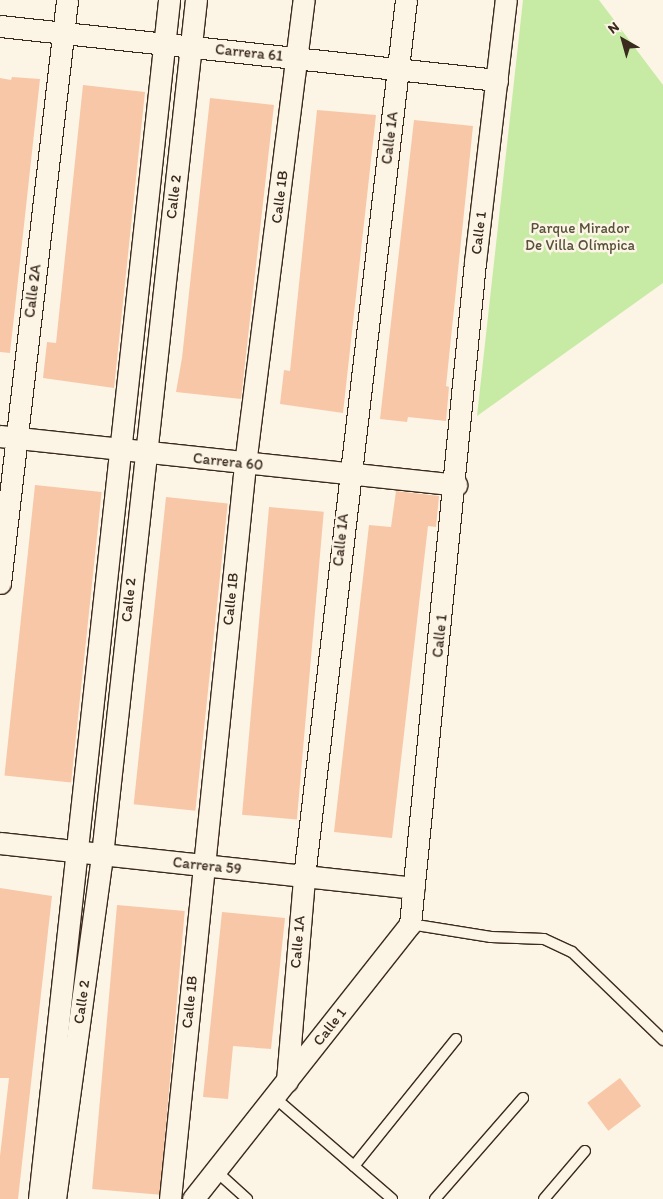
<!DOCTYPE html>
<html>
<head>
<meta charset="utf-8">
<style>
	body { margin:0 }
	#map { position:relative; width:663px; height:1199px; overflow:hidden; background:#fcf5e5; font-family:Itim,sans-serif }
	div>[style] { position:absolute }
	.green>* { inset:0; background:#c7eba5 }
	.building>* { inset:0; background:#f8c7a7; transform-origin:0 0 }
	.roads { filter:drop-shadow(1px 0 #3b2a1e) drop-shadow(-1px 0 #3b2a1e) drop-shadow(0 1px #3b2a1e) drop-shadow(0 -1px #3b2a1e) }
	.service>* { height:10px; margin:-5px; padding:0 5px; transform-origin:5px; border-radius:5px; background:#fcf5e5 }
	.minor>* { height:21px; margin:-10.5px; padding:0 10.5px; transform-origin:10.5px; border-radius:10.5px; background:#fcf5e5 }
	span { translate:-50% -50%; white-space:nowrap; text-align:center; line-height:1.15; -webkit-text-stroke:5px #fcf5e5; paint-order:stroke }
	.street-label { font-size:15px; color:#3b2a1e }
	.park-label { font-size:15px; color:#575139 }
	.north { position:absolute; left:598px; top:15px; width:50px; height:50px; -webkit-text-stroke:4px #fcf5e5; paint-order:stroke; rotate:322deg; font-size:14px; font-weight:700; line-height:20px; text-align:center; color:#3b2a1e }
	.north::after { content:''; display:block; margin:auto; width:18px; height:22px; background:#3b2a1e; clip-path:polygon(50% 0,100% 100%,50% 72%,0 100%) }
</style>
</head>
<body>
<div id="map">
	<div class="green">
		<i style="clip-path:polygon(523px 0,599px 0,663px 85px,663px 283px,477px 416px)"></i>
	</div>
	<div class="building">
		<i style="clip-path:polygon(12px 77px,40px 79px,10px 353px,0 352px,0 78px,11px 80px)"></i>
		<i style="clip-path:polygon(83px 85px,145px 92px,114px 388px,43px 378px,47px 342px,56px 343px)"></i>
		<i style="clip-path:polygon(210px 98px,274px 105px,241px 399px,176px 392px,182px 358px)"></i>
		<i style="clip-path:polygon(317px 110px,376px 115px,343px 413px,280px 404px,284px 370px,290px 371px)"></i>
		<i style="clip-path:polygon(414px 120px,473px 126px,446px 386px,449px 387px,446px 421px,408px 417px,407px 422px,380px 419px)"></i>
		<i style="left:35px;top:485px;width:67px;height:292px;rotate:6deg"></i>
		<i style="clip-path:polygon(396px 491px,439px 496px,436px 527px,428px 526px,392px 838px,334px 832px,369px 525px,391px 527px)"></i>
		<i style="left:166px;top:497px;width:62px;height:309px;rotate:6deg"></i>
		<i style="left:269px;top:507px;width:55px;height:309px;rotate:5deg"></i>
		<i style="clip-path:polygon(0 888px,52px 896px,18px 1199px,0 1199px,0 1156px,9px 1078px,0 1078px)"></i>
		<i style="left:117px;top:905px;width:68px;height:285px;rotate:5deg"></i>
		<i style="clip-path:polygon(222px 912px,285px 918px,271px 1049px,233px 1046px,228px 1099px,203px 1097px)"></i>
		<i style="left:620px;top:1078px;width:35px;height:41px;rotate:53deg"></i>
	</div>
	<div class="roads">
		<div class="service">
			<i style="left:410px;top:924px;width:82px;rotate:9.1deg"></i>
			<i style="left:491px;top:937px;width:53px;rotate:2.2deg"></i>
			<i style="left:544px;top:939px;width:31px;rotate:25deg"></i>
			<i style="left:572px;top:952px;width:127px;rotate:44deg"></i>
			<i style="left:274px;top:1097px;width:156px;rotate:40.8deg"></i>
			<i style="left:354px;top:1166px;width:163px;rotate:-51.2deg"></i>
			<i style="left:216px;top:1171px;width:42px;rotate:42.1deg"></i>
			<i style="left:435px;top:1199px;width:134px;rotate:-48.9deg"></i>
			<i style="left:544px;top:1199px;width:63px;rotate:-49.5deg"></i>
		</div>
		<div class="minor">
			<i style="left:0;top:26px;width:500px;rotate:6.2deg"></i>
			<i style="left:0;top:436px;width:459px;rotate:6.1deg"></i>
			<i style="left:0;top:583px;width:587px;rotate:-83.44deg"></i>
			<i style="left:0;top:843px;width:416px;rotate:6.2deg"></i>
			<i style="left:287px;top:1081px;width:205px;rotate:-85.2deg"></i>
			<i style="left:304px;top:877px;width:883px;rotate:-83.37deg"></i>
			<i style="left:39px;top:1199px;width:1206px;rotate:-83.81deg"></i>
			<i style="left:55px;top:1199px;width:347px;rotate:-82.2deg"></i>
			<i style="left:102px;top:855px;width:860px;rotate:-83.73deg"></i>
			<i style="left:170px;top:1199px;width:739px;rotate:-84.17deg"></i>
			<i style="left:245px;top:464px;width:468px;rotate:-82.8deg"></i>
			<i style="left:193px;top:1199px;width:350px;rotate:-51.7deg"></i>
			<i style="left:410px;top:924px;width:665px;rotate:-84.39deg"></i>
			<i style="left:475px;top:262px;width:264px;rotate:-83.3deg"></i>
		</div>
	</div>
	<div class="street-label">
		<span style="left:249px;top:53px;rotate:6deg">Carrera 61</span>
		<span style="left:390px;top:138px;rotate:-83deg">Calle 1A</span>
		<span style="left:174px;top:197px;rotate:-83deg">Calle 2</span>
		<span style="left:280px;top:197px;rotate:-83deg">Calle 1B</span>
		<span style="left:479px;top:233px;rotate:-83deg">Calle 1</span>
		<span style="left:33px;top:291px;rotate:-83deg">Calle 2A</span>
		<span style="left:228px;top:462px;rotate:6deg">Carrera 60</span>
		<span style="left:341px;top:540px;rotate:-84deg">Calle 1A</span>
		<span style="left:231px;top:599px;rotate:-84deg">Calle 1B</span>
		<span style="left:129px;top:600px;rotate:-84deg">Calle 2</span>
		<span style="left:440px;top:636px;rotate:-84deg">Calle 1</span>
		<span style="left:207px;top:866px;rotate:6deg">Carrera 59</span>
		<span style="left:298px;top:942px;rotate:-85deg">Calle 1A</span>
		<span style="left:82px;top:1002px;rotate:-82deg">Calle 2</span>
		<span style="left:190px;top:1002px;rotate:-84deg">Calle 1B</span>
		<span style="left:330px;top:1027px;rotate:-52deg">Calle 1</span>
	</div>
	<div class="park-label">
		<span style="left:580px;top:237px">Parque Mirador<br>De Villa Olímpica</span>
	</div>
	<div class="north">N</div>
</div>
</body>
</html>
